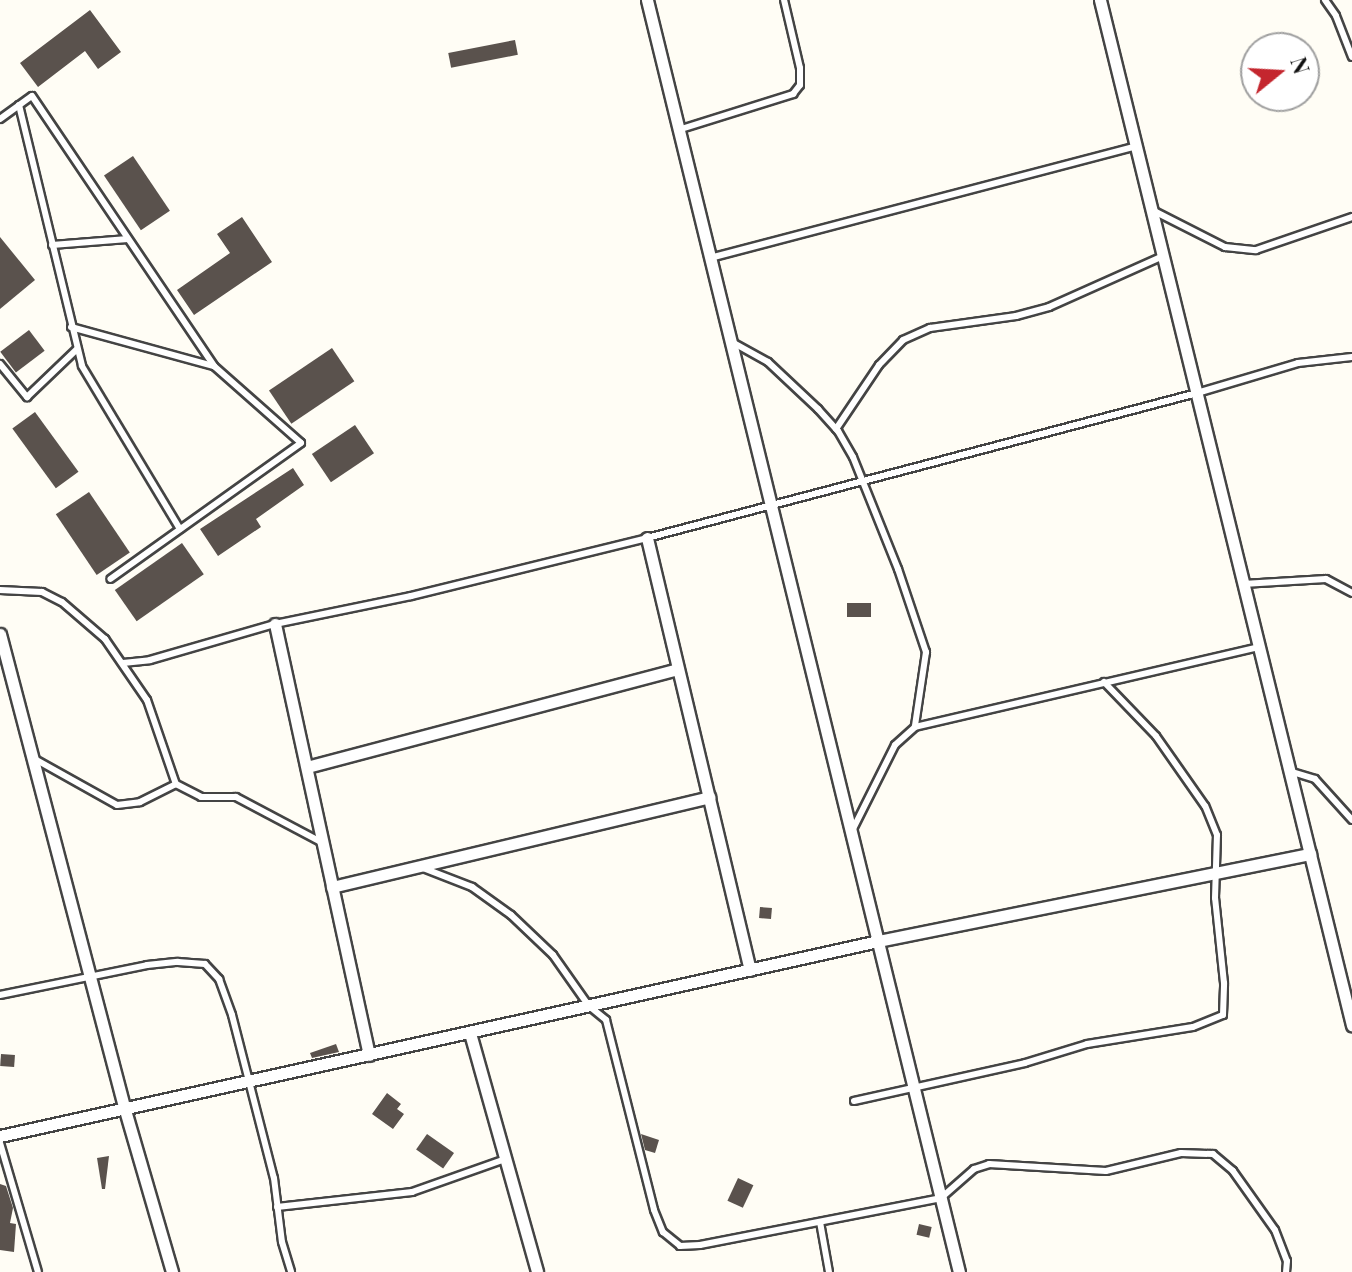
<!DOCTYPE html>
<html>
<head>
<meta charset="utf-8">
<style>
	body { margin:0 }
	#map { position:relative; width:1352px; height:1272px; overflow:hidden; background:#fffdf5; font-family:"Playfair Display",serif }
	div>[style] { position:absolute }
	.building>* { inset:0; background:#5a524d; transform-origin:0 0 }
	.roads { filter:drop-shadow(2px 0 #444) drop-shadow(-2px 0 #444) drop-shadow(0 2px #444) drop-shadow(0 -2px #444) }
	.lane>* { height:6px; margin:-3px; padding:0 3px; transform-origin:3px; border-radius:3px; background:#fff }
	.street>* { height:11px; margin:-5.5px; padding:0 5.5px; transform-origin:5.5px; border-radius:5.5px; background:#fff }
	span { translate:-50% -50%; white-space:nowrap; text-align:center; line-height:1.15; -webkit-text-stroke:8px #fff; paint-order:stroke }
	.north { position:absolute; left:1240px; top:32px; width:80px; height:80px; box-sizing:border-box; background:#fff; border:2px solid #a0a0a0; border-radius:50%; rotate:72deg; font-size:22px; font-weight:700; line-height:32px; text-align:center; color:#111 }
	.north::after { content:''; display:block; margin:auto; width:28px; height:36px; background:#c4262e; clip-path:polygon(50% 0,100% 100%,50% 72%,0 100%) }
</style>
</head>
<body>
<div id="map">
	<div class="building">
		<i style="clip-path:polygon(90px 10px,121px 52px,98px 69px,85px 51px,38px 87px,20px 63px)"></i>
		<i style="left:515px;top:40px;width:15px;height:68px;rotate:79deg"></i>
		<i style="left:133px;top:156px;width:66px;height:35px;rotate:56deg"></i>
		<i style="clip-path:polygon(242px 217px,272px 262px,194px 315px,177px 290px,230px 253px,217px 234px)"></i>
		<i style="clip-path:polygon(0 237px,35px 280px,0 309px)"></i>
		<i style="left:29px;top:330px;width:26px;height:36px;rotate:53deg"></i>
		<i style="left:332px;top:348px;width:40px;height:76px;rotate:56deg"></i>
		<i style="left:35px;top:412px;width:74px;height:28px;rotate:54deg"></i>
		<i style="left:355px;top:425px;width:34px;height:52px;rotate:56deg"></i>
		<i style="clip-path:polygon(293px 468px,304px 485px,256px 519px,261px 527px,218px 556px,200px 529px)"></i>
		<i style="left:89px;top:492px;width:73px;height:40px;rotate:56deg"></i>
		<i style="left:182px;top:543px;width:38px;height:82px;rotate:55deg"></i>
		<i style="left:847px;top:603px;width:24px;height:14px"></i>
		<i style="left:760px;top:907px;width:12px;height:11px;rotate:5deg"></i>
		<i style="clip-path:polygon(336px 1044px,339px 1052px,312px 1058px,310px 1053px)"></i>
		<i style="left:1px;top:1054px;width:14px;height:12px;rotate:4deg"></i>
		<i style="clip-path:polygon(387px 1093px,401px 1104px,397px 1109px,404px 1114px,393px 1129px,372px 1114px)"></i>
		<i style="left:427px;top:1134px;width:33px;height:19px;rotate:35deg"></i>
		<i style="clip-path:polygon(641px 1134px,659px 1140px,655px 1153px,645px 1150px)"></i>
		<i style="clip-path:polygon(109px 1156px,105px 1189px,102px 1189px,97px 1158px)"></i>
		<i style="left:738px;top:1178px;width:17px;height:25px;rotate:25deg"></i>
		<i style="clip-path:polygon(0 1184px,6px 1186px,13px 1208px,10px 1223px,16px 1224px,14px 1252px,0 1250px)"></i>
		<i style="left:919px;top:1224px;width:13px;height:11px;rotate:13deg"></i>
	</div>
	<div class="roads">
		<div class="lane">
			<i style="left:1325px;top:0;width:19px;rotate:55deg"></i>
			<i style="left:1336px;top:16px;width:44px;rotate:68.7deg"></i>
			<i style="left:19px;top:105px;width:268px;rotate:76.4deg"></i>
			<i style="left:82px;top:366px;width:190px;rotate:59deg"></i>
			<i style="left:0;top:119px;width:39px;rotate:-36deg"></i>
			<i style="left:32px;top:96px;width:326px;rotate:56deg"></i>
			<i style="left:214px;top:366px;width:116px;rotate:41.5deg"></i>
			<i style="left:301px;top:443px;width:234px;rotate:144.5deg"></i>
			<i style="left:678px;top:130px;width:121px;rotate:-17.4deg"></i>
			<i style="left:793px;top:94px;width:11px;rotate:-52deg"></i>
			<i style="left:800px;top:85px;width:17px;rotate:-90deg"></i>
			<i style="left:800px;top:68px;width:70px;rotate:-103.2deg"></i>
			<i style="left:1152px;top:210px;width:82px;rotate:26.9deg"></i>
			<i style="left:1225px;top:247px;width:31px;rotate:6deg"></i>
			<i style="left:1256px;top:250px;width:102px;rotate:-19deg"></i>
			<i style="left:52px;top:245px;width:76px;rotate:-4.5deg"></i>
			<i style="left:710px;top:258px;width:440px;rotate:-14.7deg"></i>
			<i style="left:71px;top:327px;width:148px;rotate:15.3deg"></i>
			<i style="left:732px;top:342px;width:41px;rotate:29.1deg"></i>
			<i style="left:768px;top:362px;width:69px;rotate:43.2deg"></i>
			<i style="left:818px;top:409px;width:30px;rotate:48deg"></i>
			<i style="left:838px;top:431px;width:30px;rotate:60deg"></i>
			<i style="left:853px;top:457px;width:121px;rotate:68.1deg"></i>
			<i style="left:898px;top:569px;width:88px;rotate:71.4deg"></i>
			<i style="left:926px;top:652px;width:75px;rotate:98.5deg"></i>
			<i style="left:0;top:364px;width:43px;rotate:50.7deg"></i>
			<i style="left:27px;top:397px;width:69px;rotate:-43.8deg"></i>
			<i style="left:836px;top:429px;width:77px;rotate:-56.1deg"></i>
			<i style="left:879px;top:365px;width:35px;rotate:-46deg"></i>
			<i style="left:903px;top:340px;width:30px;rotate:-24deg"></i>
			<i style="left:930px;top:328px;width:87px;rotate:-7.9deg"></i>
			<i style="left:1016px;top:316px;width:34px;rotate:-15deg"></i>
			<i style="left:1049px;top:307px;width:125px;rotate:-24.1deg"></i>
			<i style="left:1243px;top:584px;width:83px;rotate:-3.4deg"></i>
			<i style="left:1326px;top:579px;width:30px;rotate:28deg"></i>
			<i style="left:0;top:590px;width:42px;rotate:2.7deg"></i>
			<i style="left:42px;top:592px;width:22px;rotate:27deg"></i>
			<i style="left:62px;top:602px;width:57px;rotate:40.7deg"></i>
			<i style="left:105px;top:639px;width:74px;rotate:55.5deg"></i>
			<i style="left:147px;top:700px;width:89px;rotate:71deg"></i>
			<i style="left:123px;top:663px;width:27px;rotate:-6deg"></i>
			<i style="left:150px;top:660px;width:130px;rotate:-16.1deg"></i>
			<i style="left:275px;top:624px;width:139px;rotate:-11.6deg"></i>
			<i style="left:411px;top:596px;width:243px;rotate:-13.8deg"></i>
			<i style="left:647px;top:538px;width:569px;rotate:-14.77deg"></i>
			<i style="left:1197px;top:393px;width:105px;rotate:-16.5deg"></i>
			<i style="left:1298px;top:363px;width:54px;rotate:-6.3deg"></i>
			<i style="left:33px;top:758px;width:96px;rotate:29.2deg"></i>
			<i style="left:117px;top:805px;width:23px;rotate:-7deg"></i>
			<i style="left:140px;top:802px;width:40px;rotate:-26.6deg"></i>
			<i style="left:176px;top:784px;width:28px;rotate:27deg"></i>
			<i style="left:201px;top:797px;width:35px"></i>
			<i style="left:236px;top:797px;width:96px;rotate:27.9deg"></i>
			<i style="left:1289px;top:771px;width:27px;rotate:17deg"></i>
			<i style="left:1315px;top:779px;width:55px;rotate:47.9deg"></i>
			<i style="left:852px;top:831px;width:96px;rotate:-63.4deg"></i>
			<i style="left:895px;top:745px;width:27px;rotate:-42deg"></i>
			<i style="left:915px;top:727px;width:353px;rotate:-13.1deg"></i>
			<i style="left:423px;top:868px;width:53px;rotate:21.2deg"></i>
			<i style="left:472px;top:887px;width:48px;rotate:35.7deg"></i>
			<i style="left:511px;top:915px;width:58px;rotate:43.6deg"></i>
			<i style="left:553px;top:955px;width:62px;rotate:54.8deg"></i>
			<i style="left:589px;top:1006px;width:22px;rotate:39deg"></i>
			<i style="left:606px;top:1020px;width:196px;rotate:75.8deg"></i>
			<i style="left:654px;top:1210px;width:24px;rotate:68deg"></i>
			<i style="left:663px;top:1232px;width:22px;rotate:39deg"></i>
			<i style="left:680px;top:1246px;width:20px;rotate:-3deg"></i>
			<i style="left:700px;top:1245px;width:246px;rotate:-11deg"></i>
			<i style="left:941px;top:1198px;width:44px;rotate:-41.3deg"></i>
			<i style="left:974px;top:1169px;width:16px;rotate:-18deg"></i>
			<i style="left:989px;top:1164px;width:117px;rotate:3.4deg"></i>
			<i style="left:1106px;top:1171px;width:77px;rotate:-13.5deg"></i>
			<i style="left:1181px;top:1153px;width:32px;rotate:2deg"></i>
			<i style="left:1213px;top:1154px;width:26px;rotate:40deg"></i>
			<i style="left:1233px;top:1171px;width:72px;rotate:54.6deg"></i>
			<i style="left:1275px;top:1230px;width:33px;rotate:69deg"></i>
			<i style="left:1287px;top:1261px;width:11px;rotate:95deg"></i>
			<i style="left:0;top:995px;width:150px;rotate:-11.5deg"></i>
			<i style="left:147px;top:965px;width:31px;rotate:-6deg"></i>
			<i style="left:178px;top:962px;width:27px;rotate:4deg"></i>
			<i style="left:205px;top:964px;width:21px;rotate:47deg"></i>
			<i style="left:219px;top:979px;width:38px;rotate:70deg"></i>
			<i style="left:232px;top:1015px;width:168px;rotate:75.6deg"></i>
			<i style="left:274px;top:1178px;width:64px;rotate:82.9deg"></i>
			<i style="left:282px;top:1242px;width:31px;rotate:73deg"></i>
			<i style="left:854px;top:1101px;width:175px;rotate:-12.5deg"></i>
			<i style="left:1025px;top:1063px;width:65px;rotate:-17deg"></i>
			<i style="left:1087px;top:1044px;width:107px;rotate:-9.1deg"></i>
			<i style="left:1193px;top:1027px;width:32px;rotate:-22deg"></i>
			<i style="left:1223px;top:1015px;width:32px;rotate:-88deg"></i>
			<i style="left:1224px;top:983px;width:85px;rotate:-96deg"></i>
			<i style="left:1215px;top:898px;width:63px;rotate:-88.2deg"></i>
			<i style="left:1217px;top:835px;width:31px;rotate:-112deg"></i>
			<i style="left:1205px;top:806px;width:85px;rotate:-125deg"></i>
			<i style="left:1156px;top:736px;width:75px;rotate:-133.9deg"></i>
			<i style="left:0;top:1143px;width:134px;rotate:73.6deg"></i>
			<i style="left:277px;top:1207px;width:136px;rotate:-6.3deg"></i>
			<i style="left:412px;top:1192px;width:99px;rotate:-19.5deg"></i>
			<i style="left:820px;top:1222px;width:51px;rotate:79.8deg"></i>
		</div>
		<div class="street">
			<i style="left:647px;top:0;width:1310px;rotate:76.22deg"></i>
			<i style="left:1100px;top:0;width:1056px;rotate:76.19deg"></i>
			<i style="left:647px;top:538px;width:444px;rotate:76.6deg"></i>
			<i style="left:275px;top:624px;width:441px;rotate:77.7deg"></i>
			<i style="left:0;top:634px;width:492px;rotate:75.3deg"></i>
			<i style="left:125px;top:1110px;width:169px;rotate:73.8deg"></i>
			<i style="left:307px;top:767px;width:383px;rotate:-14.8deg"></i>
			<i style="left:332px;top:887px;width:388px;rotate:-13.4deg"></i>
			<i style="left:470px;top:1033px;width:248px;rotate:74.3deg"></i>
			<i style="left:0;top:1136px;width:899px;rotate:-12.52deg"></i>
			<i style="left:878px;top:941px;width:441px;rotate:-11.4deg"></i>
		</div>
	</div>
	<div class="north">N</div>
</div>
</body>
</html>
